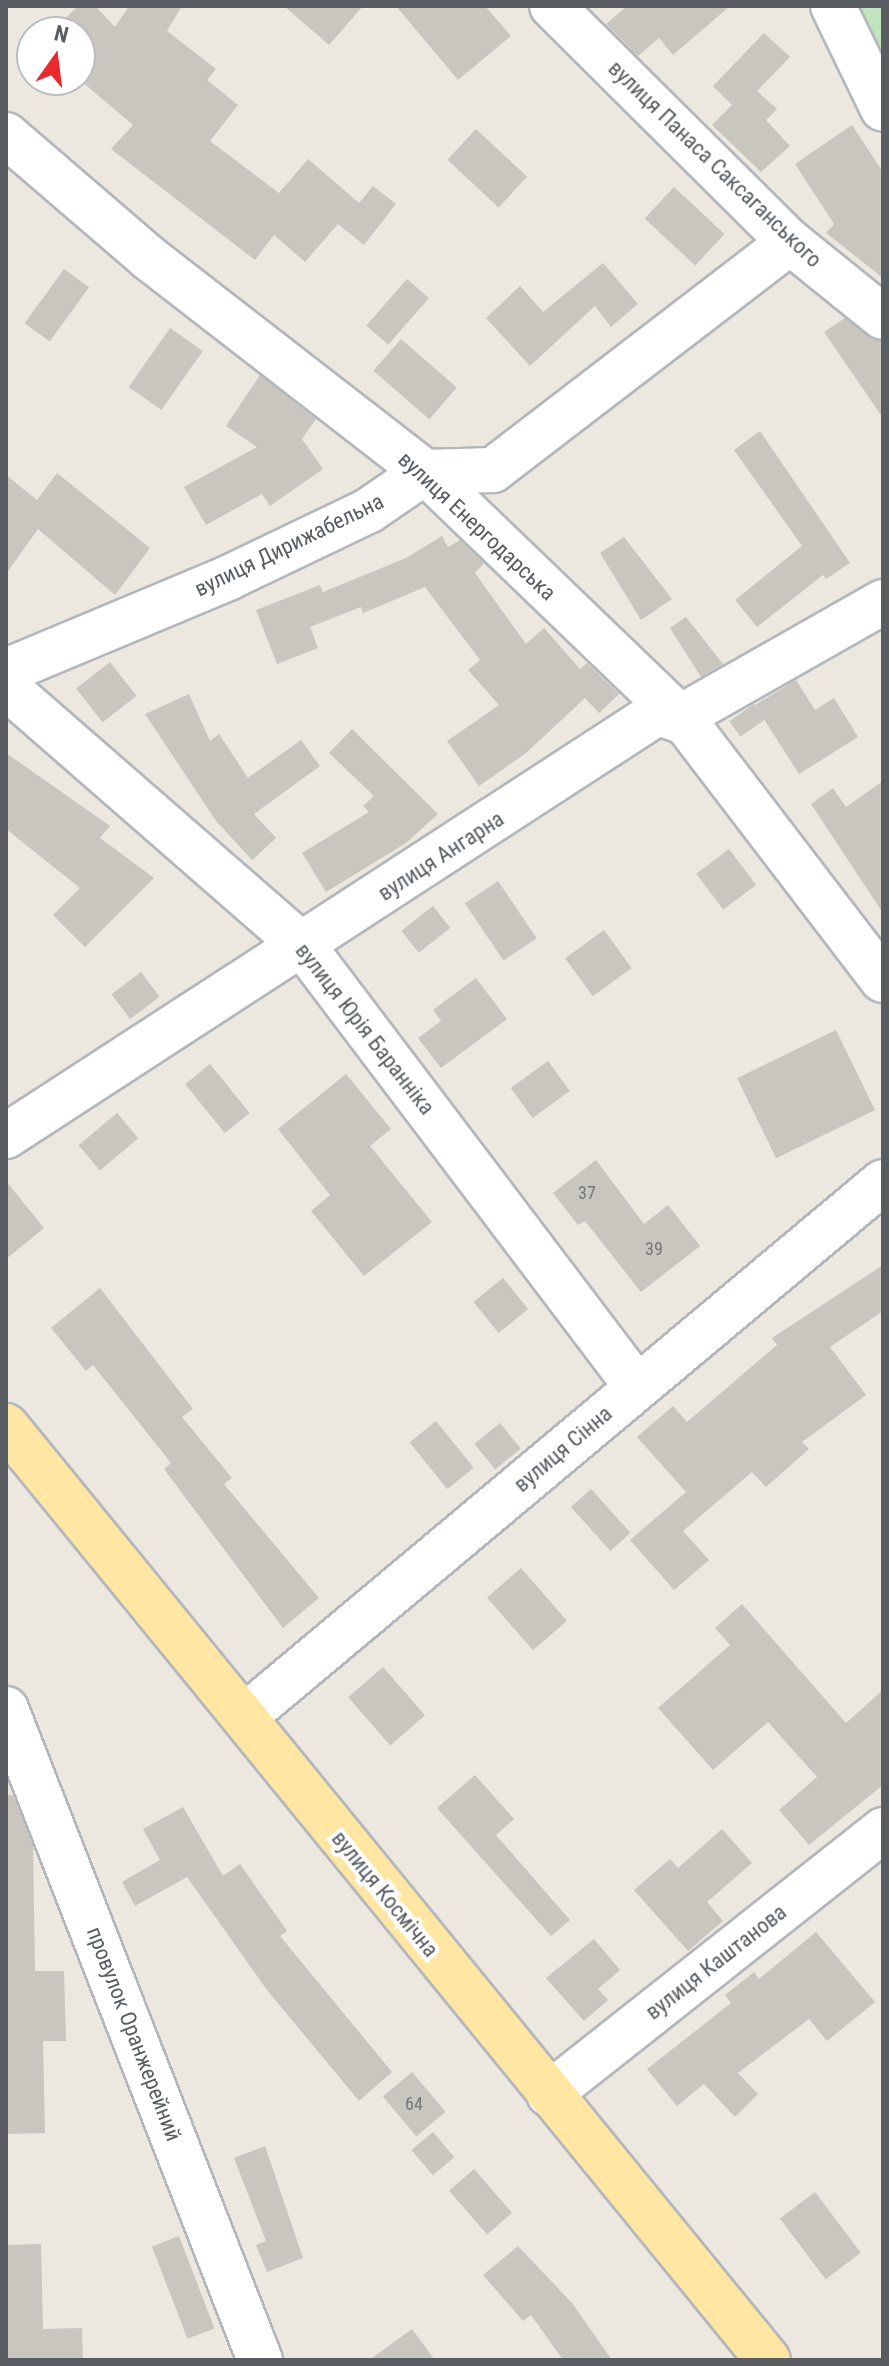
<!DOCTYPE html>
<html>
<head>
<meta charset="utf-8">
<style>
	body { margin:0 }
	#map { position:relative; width:889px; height:2366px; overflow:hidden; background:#ece8e0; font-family:"Roboto Condensed",sans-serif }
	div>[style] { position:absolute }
	.green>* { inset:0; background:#c0e4bc }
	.building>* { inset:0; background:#c9c5bf; transform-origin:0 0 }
	.roads { filter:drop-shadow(2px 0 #b3b7bb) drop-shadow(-2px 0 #b3b7bb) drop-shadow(0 2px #b3b7bb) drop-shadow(0 -2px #b3b7bb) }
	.minor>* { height:44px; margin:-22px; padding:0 22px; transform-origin:22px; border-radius:22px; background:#fff }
	.major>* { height:44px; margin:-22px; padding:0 22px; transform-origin:22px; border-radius:22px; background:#ffe6a2 }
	span { translate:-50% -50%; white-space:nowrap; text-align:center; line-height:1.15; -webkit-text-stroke:8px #fff; paint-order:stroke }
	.number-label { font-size:18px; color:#757778 }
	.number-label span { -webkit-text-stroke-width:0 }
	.street-label { font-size:22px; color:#595d61 }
	.frame { position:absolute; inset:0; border:8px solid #595d61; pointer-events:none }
	.north { position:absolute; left:16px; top:16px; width:80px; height:80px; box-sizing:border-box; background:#fff; border:2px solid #bdbec0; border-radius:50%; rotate:14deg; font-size:22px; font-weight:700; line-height:32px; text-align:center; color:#595d61 }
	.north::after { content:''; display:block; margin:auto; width:28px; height:36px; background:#e82a2f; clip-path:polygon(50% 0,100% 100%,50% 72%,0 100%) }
</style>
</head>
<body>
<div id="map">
	<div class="green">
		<i style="clip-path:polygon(845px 6px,883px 6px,883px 78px)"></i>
	</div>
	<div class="building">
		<i style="clip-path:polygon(78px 6px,95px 6px,115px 27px,129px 6px,182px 6px,167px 31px,216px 69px,207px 80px,238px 105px,210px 141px,279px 193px,308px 159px,359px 203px,373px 186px,396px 204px,364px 245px,338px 224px,305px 262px,274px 235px,255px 260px,111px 149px,133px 125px,80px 80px,80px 32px,51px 32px)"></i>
		<i style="clip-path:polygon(284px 6px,363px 6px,329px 45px)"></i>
		<i style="clip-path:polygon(396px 6px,485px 6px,511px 36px,458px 80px)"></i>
		<i style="clip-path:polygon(627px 6px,730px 6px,673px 55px,659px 38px,638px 56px,606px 24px)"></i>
		<i style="clip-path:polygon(764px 33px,790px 57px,757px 91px,777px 109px,766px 120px,790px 146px,761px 172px,712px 125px,732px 105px,713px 86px)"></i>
		<i style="clip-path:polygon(852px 125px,883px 172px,883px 278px,826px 233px,834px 224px,795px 164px)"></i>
		<i style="left:476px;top:129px;width:70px;height:42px;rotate:43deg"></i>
		<i style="left:674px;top:187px;width:69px;height:43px;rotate:43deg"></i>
		<i style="clip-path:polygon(603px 263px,638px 304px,611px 327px,595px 306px,530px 366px,486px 318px,520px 286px,543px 312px)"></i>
		<i style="left:64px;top:269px;width:31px;height:67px;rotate:36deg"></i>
		<i style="left:407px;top:279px;width:29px;height:62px;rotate:41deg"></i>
		<i style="clip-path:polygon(845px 318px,883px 341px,883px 418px,824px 332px)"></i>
		<i style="left:170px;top:328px;width:40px;height:72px;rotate:35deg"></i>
		<i style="left:401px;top:339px;width:74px;height:42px;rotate:41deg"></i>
		<i style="clip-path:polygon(260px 375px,316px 419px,302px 439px,323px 469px,270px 506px,262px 494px,206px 525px,184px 487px,257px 447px,226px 426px)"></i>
		<i style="clip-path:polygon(760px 431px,850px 563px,826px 579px,823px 575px,757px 627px,735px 600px,802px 546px,734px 450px)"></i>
		<i style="clip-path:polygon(57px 473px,150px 548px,115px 595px,38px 529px,6px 574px,6px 475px,37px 500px)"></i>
		<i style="clip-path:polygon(442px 536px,448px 547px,460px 540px,484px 563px,475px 573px,526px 644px,544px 628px,580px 669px,587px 663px,619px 694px,599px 713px,585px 698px,526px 753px,479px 786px,447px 741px,499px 705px,468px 670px,480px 660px,425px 587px,363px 613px,361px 607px,310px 627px,318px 648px,277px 664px,256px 610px,320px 585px,323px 592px,406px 558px)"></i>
		<i style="clip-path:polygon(624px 537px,672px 599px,641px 620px,600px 553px)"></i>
		<i style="clip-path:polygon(686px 617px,723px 664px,701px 677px,670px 628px)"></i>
		<i style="left:110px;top:662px;width:43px;height:43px;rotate:52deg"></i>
		<i style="clip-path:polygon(796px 680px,815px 710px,834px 698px,858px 737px,799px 774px,755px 705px)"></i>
		<i style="clip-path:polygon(189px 694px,210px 741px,219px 734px,248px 778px,301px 740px,320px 766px,254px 814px,276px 838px,252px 860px,216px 821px,145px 714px)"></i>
		<i style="left:754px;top:704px;width:19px;height:30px;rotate:55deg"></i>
		<i style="clip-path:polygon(352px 729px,438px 814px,406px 843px,326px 892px,302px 853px,369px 812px,363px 806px,374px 796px,329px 753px)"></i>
		<i style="clip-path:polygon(6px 753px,110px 826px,100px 838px,154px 878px,85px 947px,53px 915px,80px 888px,6px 829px)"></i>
		<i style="clip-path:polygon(883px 781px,883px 913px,811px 804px,833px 788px,846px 807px)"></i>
		<i style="left:729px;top:849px;width:45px;height:41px;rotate:53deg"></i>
		<i style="left:498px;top:881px;width:69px;height:40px;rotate:56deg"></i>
		<i style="left:433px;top:906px;width:28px;height:40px;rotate:52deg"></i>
		<i style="left:604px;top:930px;width:47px;height:48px;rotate:54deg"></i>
		<i style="left:141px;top:972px;width:31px;height:37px;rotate:53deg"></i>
		<i style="clip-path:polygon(476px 978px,507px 1019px,441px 1068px,418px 1038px,441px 1021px,433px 1010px)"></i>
		<i style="left:836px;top:1030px;width:89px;height:110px;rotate:64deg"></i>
		<i style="left:548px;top:1061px;width:37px;height:46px;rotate:54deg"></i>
		<i style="left:210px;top:1064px;width:63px;height:32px;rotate:51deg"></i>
		<i style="clip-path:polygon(346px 1074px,391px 1129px,370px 1146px,432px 1222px,364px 1276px,311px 1211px,330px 1195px,278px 1129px)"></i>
		<i style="left:117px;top:1113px;width:33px;height:50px;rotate:50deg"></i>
		<i style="clip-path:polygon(596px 1160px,644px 1224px,668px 1205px,700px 1246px,641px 1292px,585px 1221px,578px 1225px,553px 1193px)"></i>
		<i style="clip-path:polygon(6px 1181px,44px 1228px,6px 1259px)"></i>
		<i style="clip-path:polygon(883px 1265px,883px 1311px,830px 1347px,866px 1395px,802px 1442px,809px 1449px,766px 1487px,752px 1472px,683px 1531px,709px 1560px,674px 1590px,630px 1540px,686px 1492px,637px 1437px,673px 1406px,687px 1422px,777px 1345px,772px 1338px)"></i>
		<i style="left:503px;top:1278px;width:40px;height:38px;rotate:51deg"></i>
		<i style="clip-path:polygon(100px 1288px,193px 1409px,182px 1417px,232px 1478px,224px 1484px,319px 1598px,283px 1628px,164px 1469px,171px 1463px,93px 1365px,86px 1371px,51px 1328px)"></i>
		<i style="left:436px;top:1421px;width:60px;height:34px;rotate:51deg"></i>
		<i style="left:500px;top:1423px;width:33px;height:33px;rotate:51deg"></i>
		<i style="left:591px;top:1489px;width:59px;height:27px;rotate:48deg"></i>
		<i style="left:521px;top:1568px;width:70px;height:45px;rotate:49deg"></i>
		<i style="clip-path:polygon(742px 1604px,846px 1723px,883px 1690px,883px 1785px,809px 1845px,779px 1810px,817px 1777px,768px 1722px,713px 1770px,658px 1708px,730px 1645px,715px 1628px)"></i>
		<i style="left:383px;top:1667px;width:64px;height:46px;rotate:49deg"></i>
		<i style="clip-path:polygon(475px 1775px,514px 1819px,496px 1835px,570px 1920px,551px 1936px,437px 1808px)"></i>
		<i style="clip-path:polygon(6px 1795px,13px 1795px,33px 1846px,35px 1971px,64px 1971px,66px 2041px,43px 2041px,45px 2133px,6px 2134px)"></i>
		<i style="clip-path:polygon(183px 1807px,223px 1876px,240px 1864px,287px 1931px,280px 1936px,392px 2072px,359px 2101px,267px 1990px,187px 1877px,135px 1906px,122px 1882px,160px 1860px,143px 1829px)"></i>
		<i style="clip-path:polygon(722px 1829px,752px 1863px,707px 1902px,723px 1921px,688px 1951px,634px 1890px,670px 1859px,678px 1868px)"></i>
		<i style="clip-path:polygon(816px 1932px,875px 2002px,827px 2041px,809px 2019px,738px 2073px,758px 2094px,735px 2117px,704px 2084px,677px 2106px,647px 2069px,731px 2003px,725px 1995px,754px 1972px,759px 1979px)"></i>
		<i style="clip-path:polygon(594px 1939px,620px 1970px,598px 1989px,608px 2000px,584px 2021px,546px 1978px)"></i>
		<i style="left:412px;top:2072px;width:52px;height:38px;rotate:50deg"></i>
		<i style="left:433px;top:2132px;width:33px;height:28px;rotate:50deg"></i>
		<i style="clip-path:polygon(265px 2146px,303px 2258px,267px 2272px,256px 2245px,266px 2241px,234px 2158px)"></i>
		<i style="left:474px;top:2169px;width:58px;height:33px;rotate:49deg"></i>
		<i style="left:815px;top:2192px;width:76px;height:44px;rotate:53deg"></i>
		<i style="left:179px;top:2236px;width:99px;height:29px;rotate:69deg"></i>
		<i style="clip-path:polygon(41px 2244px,43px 2329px,82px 2328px,83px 2360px,8px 2360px,6px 2245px)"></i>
		<i style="clip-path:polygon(518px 2246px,572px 2303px,612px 2360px,563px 2360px,531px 2315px,523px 2321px,483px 2275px)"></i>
		<i style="clip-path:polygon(412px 2329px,435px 2360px,369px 2360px)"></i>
	</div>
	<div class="roads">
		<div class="minor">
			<i style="left:552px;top:6px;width:335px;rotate:44.8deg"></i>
			<i style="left:790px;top:242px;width:119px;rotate:38.9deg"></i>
			<i style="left:833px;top:6px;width:114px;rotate:64.1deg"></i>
			<i style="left:6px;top:135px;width:189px;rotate:40.7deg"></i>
			<i style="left:149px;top:258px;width:349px;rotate:37.8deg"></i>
			<i style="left:425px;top:472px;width:364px;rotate:43.9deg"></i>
			<i style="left:687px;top:724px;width:322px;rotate:52.6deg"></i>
			<i style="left:6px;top:671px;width:241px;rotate:-22.7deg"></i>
			<i style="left:228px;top:578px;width:155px;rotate:-25.6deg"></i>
			<i style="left:368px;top:511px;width:69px;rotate:-34.4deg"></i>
			<i style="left:425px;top:472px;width:68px;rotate:-1.7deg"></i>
			<i style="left:493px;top:470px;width:374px;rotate:-37.5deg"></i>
			<i style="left:6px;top:687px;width:395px;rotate:41.1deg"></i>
			<i style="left:304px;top:947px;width:552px;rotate:52.88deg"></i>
			<i style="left:6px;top:1136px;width:776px;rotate:-33.01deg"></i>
			<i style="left:657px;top:713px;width:21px;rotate:17deg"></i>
			<i style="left:677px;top:719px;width:237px;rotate:-29.6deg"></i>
			<i style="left:6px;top:1709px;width:699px;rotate:68.69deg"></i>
			<i style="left:244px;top:1717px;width:833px;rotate:-39.94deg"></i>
			<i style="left:549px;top:2094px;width:426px;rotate:-38.3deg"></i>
		</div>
		<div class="major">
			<i style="left:6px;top:1426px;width:1205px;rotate:50.79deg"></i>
		</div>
	</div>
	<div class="number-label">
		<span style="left:587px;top:1193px">37</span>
		<span style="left:654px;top:1249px">39</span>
		<span style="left:414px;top:2104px">64</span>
	</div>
	<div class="street-label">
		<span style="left:715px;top:164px;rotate:44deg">вулиця Панаса Саксаганського</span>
		<span style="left:477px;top:526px;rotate:43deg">вулиця Енергодарська</span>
		<span style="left:289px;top:545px;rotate:-26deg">вулиця Дирижабельна</span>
		<span style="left:441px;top:856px;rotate:-33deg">вулиця Ангарна</span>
		<span style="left:365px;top:1029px;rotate:52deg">вулиця Юрія Баранніка</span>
		<span style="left:563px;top:1449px;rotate:-40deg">вулиця Сінна</span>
		<span style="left:385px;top:1894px;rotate:51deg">вулиця Космічна</span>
		<span style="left:716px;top:1962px;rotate:-38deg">вулиця Каштанова</span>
		<span style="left:134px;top:2034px;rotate:69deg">провулок Оранжерейний</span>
	</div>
	<div class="frame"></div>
	<div class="north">N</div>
</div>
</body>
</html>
